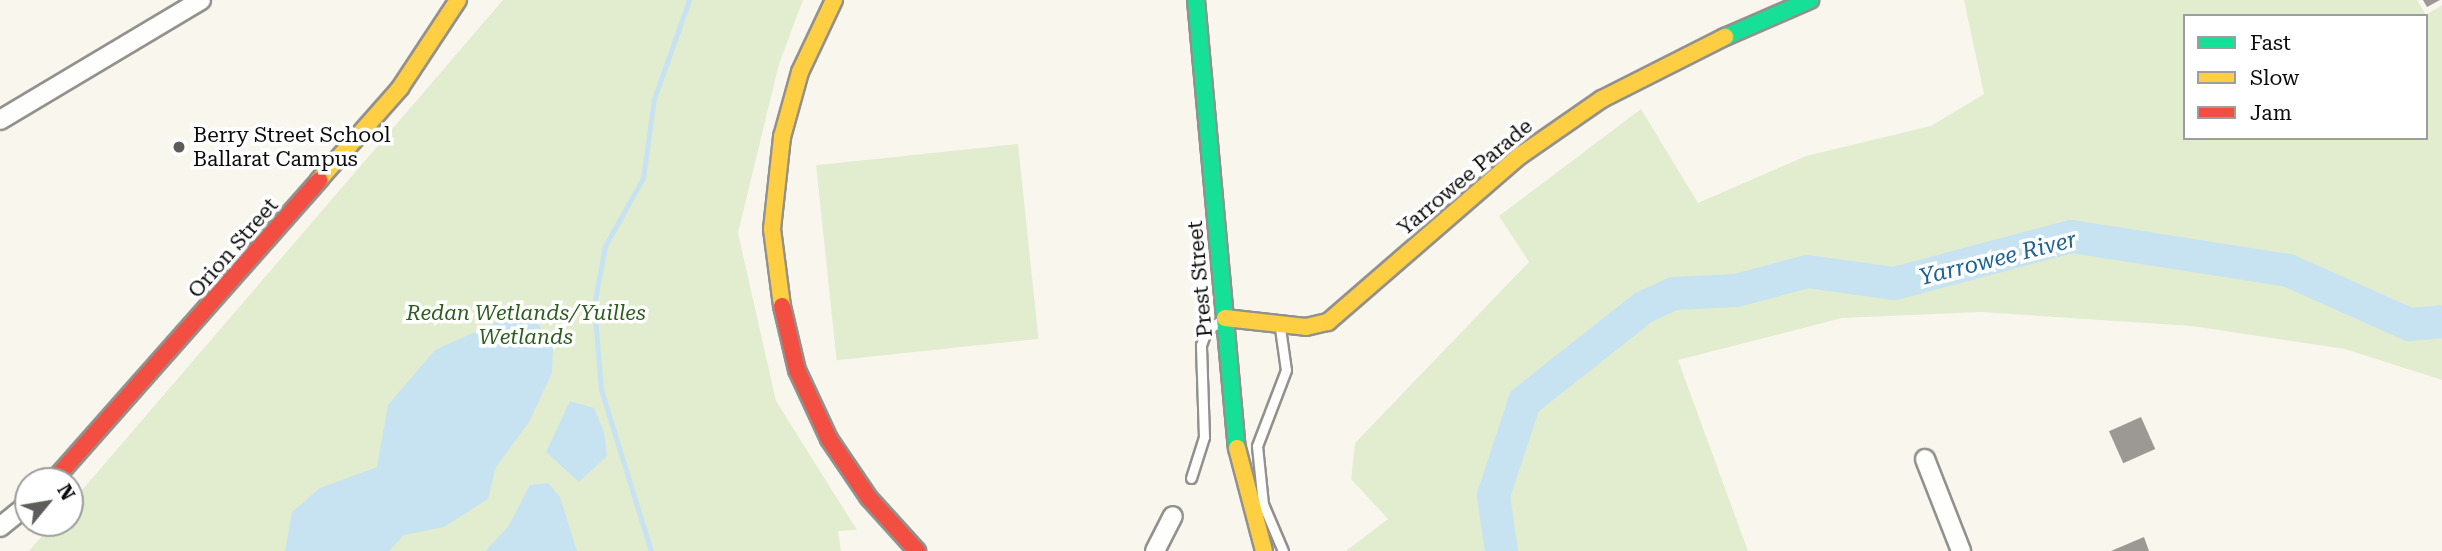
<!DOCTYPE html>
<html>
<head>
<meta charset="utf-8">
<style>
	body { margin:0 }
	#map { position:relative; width:2442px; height:551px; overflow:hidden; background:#f9f6ee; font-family:"Roboto Serif",serif }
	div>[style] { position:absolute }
	.green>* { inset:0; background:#e2edcf; transform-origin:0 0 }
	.water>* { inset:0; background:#c7e3f1 }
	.stream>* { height:5px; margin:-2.5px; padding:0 2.5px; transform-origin:2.5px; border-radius:2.5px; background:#c7e3f1 }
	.river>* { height:33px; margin:-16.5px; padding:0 16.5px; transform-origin:16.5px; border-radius:16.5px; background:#c7e3f1 }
	.building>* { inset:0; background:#9c9994; transform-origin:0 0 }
	.roads { filter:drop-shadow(2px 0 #92918d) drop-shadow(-2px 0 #92918d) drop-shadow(0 2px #92918d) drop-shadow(0 -2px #92918d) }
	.lane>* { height:9px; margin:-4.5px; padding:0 4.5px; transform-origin:4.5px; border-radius:4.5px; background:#fefefc }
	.street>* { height:18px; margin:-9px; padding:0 9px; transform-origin:9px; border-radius:9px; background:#fefefc }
	.fast>* { height:16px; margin:-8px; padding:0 8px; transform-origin:8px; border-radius:8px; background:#16e098 }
	.slow>* { height:16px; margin:-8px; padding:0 8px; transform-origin:8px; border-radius:8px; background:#ffcf43 }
	.jam>* { height:16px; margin:-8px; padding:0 8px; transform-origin:8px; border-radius:8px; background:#f24e42 }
	.dots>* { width:19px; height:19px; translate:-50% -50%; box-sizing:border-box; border:4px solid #fff; border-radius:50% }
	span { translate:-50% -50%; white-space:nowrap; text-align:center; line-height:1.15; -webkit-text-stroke:7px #fff; paint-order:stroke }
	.poi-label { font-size:21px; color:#0b0b0b }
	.left { translate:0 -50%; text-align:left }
	.street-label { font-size:21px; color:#0b0b0b }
	.park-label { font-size:21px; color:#2e5d20; font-style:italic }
	.water-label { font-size:23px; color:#1c6394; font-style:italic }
	.legend { position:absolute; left:2183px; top:14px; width:245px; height:126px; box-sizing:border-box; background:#fff; border:2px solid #9d9d9d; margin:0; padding:9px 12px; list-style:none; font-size:21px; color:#0b0b0b }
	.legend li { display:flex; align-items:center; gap:14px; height:35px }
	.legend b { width:35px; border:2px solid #9d9d9d }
	.north { position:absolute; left:14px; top:467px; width:70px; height:70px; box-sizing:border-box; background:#fff; border:2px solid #9d9d9d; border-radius:50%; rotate:60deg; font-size:19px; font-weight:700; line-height:28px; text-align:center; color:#0b0b0b }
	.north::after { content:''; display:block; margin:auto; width:24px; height:32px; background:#5e5d5a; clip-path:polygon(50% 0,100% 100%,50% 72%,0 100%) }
</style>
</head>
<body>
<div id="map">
	<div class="green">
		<i style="clip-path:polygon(503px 0,803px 0,779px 64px,738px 233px,776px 401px,857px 530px,838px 531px,841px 551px,29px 551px,53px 523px,70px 523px,70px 504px)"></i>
		<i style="clip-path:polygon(evenodd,1964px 0,2417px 0,2426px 15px,2442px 5px,2442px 380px,2345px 349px,2192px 326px,1981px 312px,1842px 318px,1678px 360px,1748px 551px,1346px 551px,1388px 519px,1351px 479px,1355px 443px,1529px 262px,1499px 216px,1641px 109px,1698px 203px,1806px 156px,1931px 126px,1984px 94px,1964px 0,2185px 16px,2426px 16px,2426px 138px,2185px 138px,2185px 16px)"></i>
		<i style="left:1018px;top:144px;width:196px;height:203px;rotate:84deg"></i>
	</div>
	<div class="water">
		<i style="clip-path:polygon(528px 308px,553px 348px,552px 373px,529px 422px,496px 467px,488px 499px,444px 527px,404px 535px,389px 551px,285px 551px,292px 512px,320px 488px,377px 467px,388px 405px,435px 350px)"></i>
		<i style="clip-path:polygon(570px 401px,594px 408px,604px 432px,607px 456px,579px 482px,546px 452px)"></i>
		<i style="clip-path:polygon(548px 483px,560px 497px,577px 551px,485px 551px,508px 527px,530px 485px)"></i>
	</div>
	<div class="stream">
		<i style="left:651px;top:551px;width:170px;rotate:-107.2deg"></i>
		<i style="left:601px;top:389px;width:84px;rotate:-94.8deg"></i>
		<i style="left:594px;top:305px;width:60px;rotate:-79.4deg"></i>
		<i style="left:605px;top:246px;width:78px;rotate:-60.8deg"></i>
		<i style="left:643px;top:178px;width:80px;rotate:-82.1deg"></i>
		<i style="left:654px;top:99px;width:105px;rotate:-70.5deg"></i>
	</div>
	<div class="river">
		<i style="left:1501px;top:551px;width:57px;rotate:-98.1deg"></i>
		<i style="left:1493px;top:495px;width:99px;rotate:-71.7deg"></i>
		<i style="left:1524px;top:401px;width:152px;rotate:-38.3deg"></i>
		<i style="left:1643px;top:307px;width:33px;rotate:-25deg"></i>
		<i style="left:1673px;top:293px;width:63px;rotate:-2.7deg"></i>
		<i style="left:1736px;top:290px;width:73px;rotate:-15deg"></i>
		<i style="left:1807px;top:271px;width:88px;rotate:7.9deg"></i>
		<i style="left:1894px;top:283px;width:183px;rotate:-14.9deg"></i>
		<i style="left:2071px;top:236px;width:220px;rotate:8.9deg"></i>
		<i style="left:2288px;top:270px;width:133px;rotate:24.1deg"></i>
		<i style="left:2409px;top:324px;width:33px;rotate:-5deg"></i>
	</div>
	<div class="building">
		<i style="clip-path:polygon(2423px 0,2440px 0,2427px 7px)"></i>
		<i style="left:2141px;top:417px;width:35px;height:35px;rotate:66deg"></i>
		<i style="clip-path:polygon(2144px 537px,2149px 551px,2111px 551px)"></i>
	</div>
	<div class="roads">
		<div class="lane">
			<i style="left:1280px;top:328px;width:42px;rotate:81.9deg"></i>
			<i style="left:1286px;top:370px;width:81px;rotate:110.9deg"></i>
			<i style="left:1257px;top:446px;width:58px;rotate:84.1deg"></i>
			<i style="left:1263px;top:504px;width:51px;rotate:66.9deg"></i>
			<i style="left:1191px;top:478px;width:43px;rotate:-72.4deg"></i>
			<i style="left:1204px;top:437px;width:92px;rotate:-91.9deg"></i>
			<i style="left:1201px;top:345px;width:15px;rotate:-70deg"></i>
			<i style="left:1206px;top:331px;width:21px;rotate:-35deg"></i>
		</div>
		<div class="street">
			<i style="left:0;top:120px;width:234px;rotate:-30.8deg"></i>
			<i style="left:1925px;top:459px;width:99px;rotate:68.6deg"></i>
			<i style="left:0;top:527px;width:36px;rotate:-39deg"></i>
			<i style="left:1155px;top:551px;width:39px;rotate:-63deg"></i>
		</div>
		<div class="fast">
			<i style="left:1196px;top:0;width:450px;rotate:84.8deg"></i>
			<i style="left:1725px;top:37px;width:93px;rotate:-23.5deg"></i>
		</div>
		<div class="slow">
			<i style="left:319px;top:180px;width:123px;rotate:-48.6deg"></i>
			<i style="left:400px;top:88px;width:105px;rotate:-56.6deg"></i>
			<i style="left:782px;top:306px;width:78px;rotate:-97.4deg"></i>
			<i style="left:772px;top:229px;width:93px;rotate:-83.8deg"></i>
			<i style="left:782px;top:137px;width:67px;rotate:-74.5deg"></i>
			<i style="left:800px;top:72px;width:80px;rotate:-64.7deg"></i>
			<i style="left:1225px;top:318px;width:81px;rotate:6.3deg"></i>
			<i style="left:1306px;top:327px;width:23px;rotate:-13deg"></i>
			<i style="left:1328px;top:322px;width:255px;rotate:-40.9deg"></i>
			<i style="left:1521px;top:155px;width:98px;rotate:-34.7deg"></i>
			<i style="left:1602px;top:99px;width:138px;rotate:-26.8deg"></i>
			<i style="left:1237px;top:448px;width:106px;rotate:75.3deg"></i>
		</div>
		<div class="jam">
			<i style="left:782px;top:306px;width:66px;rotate:76.8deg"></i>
			<i style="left:797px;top:370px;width:76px;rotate:65.1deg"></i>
			<i style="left:829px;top:439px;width:71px;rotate:55.9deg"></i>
			<i style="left:869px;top:498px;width:72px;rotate:47.8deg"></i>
			<i style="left:53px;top:481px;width:402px;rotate:-48.5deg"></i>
		</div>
	</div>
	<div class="dots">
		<i style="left:179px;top:147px;background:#5e5d5a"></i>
	</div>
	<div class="poi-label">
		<span class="left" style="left:193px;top:147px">Berry Street School<br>Ballarat Campus</span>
	</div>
	<div class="street-label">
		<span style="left:1465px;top:177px;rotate:-40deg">Yarrowee Parade</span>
		<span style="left:233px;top:248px;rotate:-49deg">Orion Street</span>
		<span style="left:1200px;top:279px;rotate:-95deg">Prest Street</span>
	</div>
	<div class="park-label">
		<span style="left:526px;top:325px">Redan Wetlands/Yuilles<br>Wetlands</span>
	</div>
	<div class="water-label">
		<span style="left:1998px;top:259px;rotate:-14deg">Yarrowee River</span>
	</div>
	<ul class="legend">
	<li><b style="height:9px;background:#16e098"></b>Fast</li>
	<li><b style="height:9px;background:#ffcf43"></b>Slow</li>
	<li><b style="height:9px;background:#f24e42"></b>Jam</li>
	</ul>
	<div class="north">N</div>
</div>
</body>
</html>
